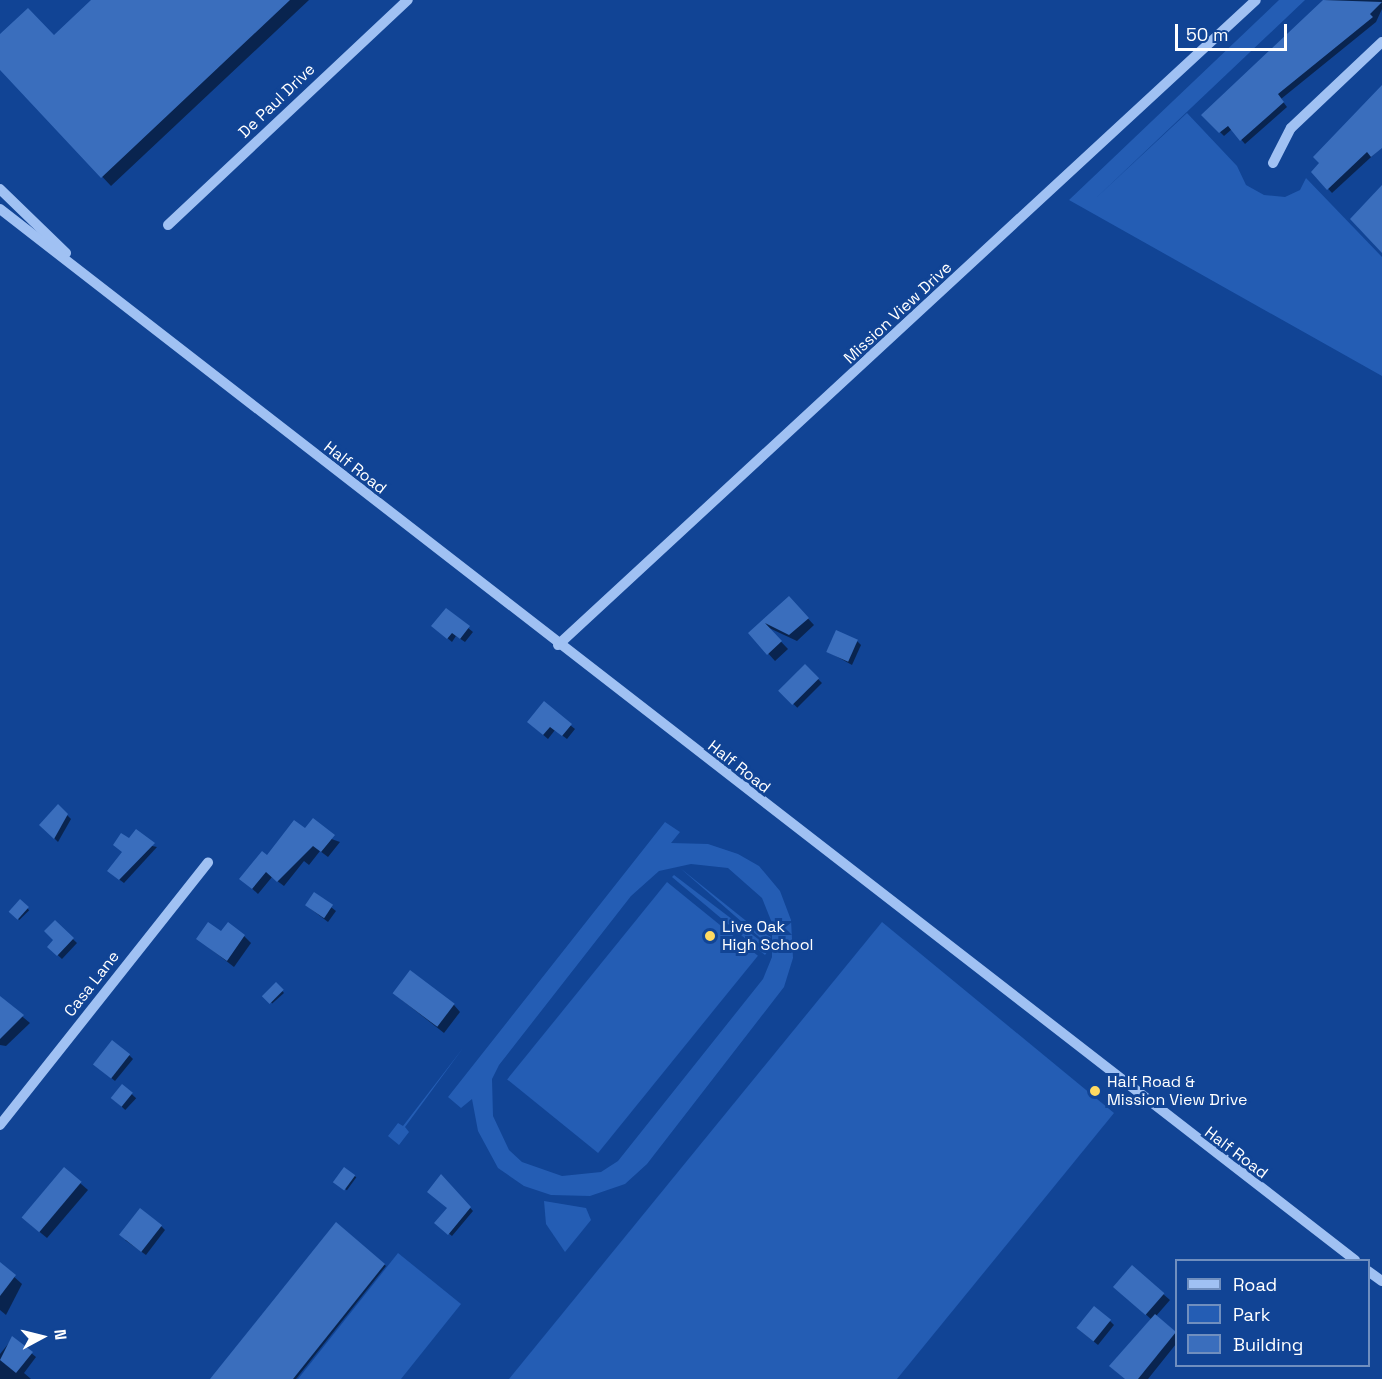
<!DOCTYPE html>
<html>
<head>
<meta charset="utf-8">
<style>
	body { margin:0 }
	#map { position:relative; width:1382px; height:1379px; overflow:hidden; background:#114495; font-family:"Space Grotesk",sans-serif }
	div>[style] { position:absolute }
	.green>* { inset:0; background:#245db4; transform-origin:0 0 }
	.shadow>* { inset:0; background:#0007; transform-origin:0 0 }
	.building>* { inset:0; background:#3a6ebd; transform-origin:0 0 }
	.minor>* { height:10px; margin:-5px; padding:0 5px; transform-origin:5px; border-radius:5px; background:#a0c1f3 }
	.dots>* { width:16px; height:16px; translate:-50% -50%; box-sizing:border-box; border:3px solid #114495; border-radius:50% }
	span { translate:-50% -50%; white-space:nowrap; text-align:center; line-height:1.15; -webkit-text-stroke:6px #114495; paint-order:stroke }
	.street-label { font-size:16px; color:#fff }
	.poi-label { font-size:16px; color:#fff }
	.left { translate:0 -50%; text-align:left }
	.legend { position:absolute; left:1175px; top:1259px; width:195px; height:108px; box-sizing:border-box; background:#114495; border:2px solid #708fbf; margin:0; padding:8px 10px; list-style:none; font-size:18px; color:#fff }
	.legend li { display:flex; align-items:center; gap:12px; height:30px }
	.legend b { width:30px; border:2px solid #708fbf }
	.north { position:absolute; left:12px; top:1307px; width:60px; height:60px; -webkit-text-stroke:4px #114495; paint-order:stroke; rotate:83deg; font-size:16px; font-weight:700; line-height:24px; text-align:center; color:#fff }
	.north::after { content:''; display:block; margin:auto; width:21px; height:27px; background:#fff; clip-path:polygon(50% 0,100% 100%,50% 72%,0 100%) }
	.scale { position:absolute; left:1175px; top:24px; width:112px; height:27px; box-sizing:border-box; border:3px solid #fff; border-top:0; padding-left:8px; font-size:18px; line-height:21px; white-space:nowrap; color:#fff; -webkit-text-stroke:4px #114495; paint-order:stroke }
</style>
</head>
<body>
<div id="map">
	<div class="green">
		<i style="clip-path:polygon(1279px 0,1305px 0,1096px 198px,1187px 113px,1237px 166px,1246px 185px,1264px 195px,1285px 197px,1300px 190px,1306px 178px,1382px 257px,1382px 376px,1069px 200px)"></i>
		<i style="clip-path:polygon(evenodd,665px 822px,680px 832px,671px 843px,708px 844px,738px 854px,759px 866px,780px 891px,791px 920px,793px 958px,784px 987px,647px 1164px,625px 1184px,590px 1196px,551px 1195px,524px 1186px,498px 1168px,478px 1131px,472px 1099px,461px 1108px,448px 1097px,665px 822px,691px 864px,728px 868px,762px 898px,772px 923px,772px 957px,763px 979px,618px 1161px,601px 1172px,562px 1176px,522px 1162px,509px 1150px,493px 1116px,492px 1079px,499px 1065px,631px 896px,659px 871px,691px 864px)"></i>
		<i style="clip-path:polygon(680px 868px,755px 928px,771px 937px,766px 943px)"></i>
		<i style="clip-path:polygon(674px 875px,770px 948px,765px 955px,672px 877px)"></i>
		<i style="left:667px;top:882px;width:117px;height:254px;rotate:39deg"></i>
		<i style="clip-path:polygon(882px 922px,1114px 1113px,897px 1379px,509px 1379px)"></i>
		<i style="clip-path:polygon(463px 1048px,405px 1127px,409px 1132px,399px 1145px,388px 1136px,398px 1123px,403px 1126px)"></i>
		<i style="clip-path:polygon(544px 1201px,586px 1208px,591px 1220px,565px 1252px,546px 1224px)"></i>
		<i style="clip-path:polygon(398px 1253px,461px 1304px,401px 1379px,298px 1379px)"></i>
	</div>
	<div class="shadow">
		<i style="clip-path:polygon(94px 0,309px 0,111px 186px,0 68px,0 36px,54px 37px)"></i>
		<i style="clip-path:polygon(1326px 0,1382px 0,1382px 9px,1376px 22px,1281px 99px,1287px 107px,1245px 144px,1232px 129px,1224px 136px,1203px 115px)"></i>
		<i style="clip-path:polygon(1382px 87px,1382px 147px,1332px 193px,1313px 172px)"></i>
		<i style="clip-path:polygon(789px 598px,814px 625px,797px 641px,767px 627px,788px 649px,775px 661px,750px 633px)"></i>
		<i style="clip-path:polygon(446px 610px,473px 632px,465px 642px,456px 636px,452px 642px,438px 630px)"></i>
		<i style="clip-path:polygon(857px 641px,861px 645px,852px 665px,827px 651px)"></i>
		<i style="left:805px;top:666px;width:24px;height:35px;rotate:45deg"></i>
		<i style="clip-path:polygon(570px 725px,575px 729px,567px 739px,555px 730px,548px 739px,533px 726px)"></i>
		<i style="clip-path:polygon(58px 806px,71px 819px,58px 842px,41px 825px)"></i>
		<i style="clip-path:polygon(306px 830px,340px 842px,328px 857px,320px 851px,309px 865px,304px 861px,284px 886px,272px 877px,258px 894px,247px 884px,267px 857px)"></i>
		<i style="clip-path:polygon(129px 841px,157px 847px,124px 883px,113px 875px)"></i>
		<i style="clip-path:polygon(314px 894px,336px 911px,328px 922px,311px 909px)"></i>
		<i style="left:20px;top:901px;width:13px;height:14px;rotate:45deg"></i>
		<i style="clip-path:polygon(55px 922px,77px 943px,62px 959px,49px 947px,55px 940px)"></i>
		<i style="clip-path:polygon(222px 933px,244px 936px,251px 943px,234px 967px,198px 939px)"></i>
		<i style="left:276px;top:984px;width:12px;height:16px;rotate:48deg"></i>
		<i style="clip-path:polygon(0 998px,30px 1023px,6px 1046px,0 1045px)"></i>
		<i style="clip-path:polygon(402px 1000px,454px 1005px,460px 1012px,444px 1033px)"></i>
		<i style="clip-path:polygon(129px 1055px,133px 1059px,115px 1081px,99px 1068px)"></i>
		<i style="left:123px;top:1086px;width:18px;height:16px;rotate:43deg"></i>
		<i style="clip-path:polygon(64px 1169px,88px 1190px,47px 1238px,30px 1224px)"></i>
		<i style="left:345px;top:1169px;width:14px;height:16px;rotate:36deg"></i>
		<i style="clip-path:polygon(441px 1177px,473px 1211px,452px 1236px,436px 1223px,449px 1208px)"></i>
		<i style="clip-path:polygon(336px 1224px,386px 1266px,296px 1379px,212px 1379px)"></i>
		<i style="clip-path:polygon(161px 1226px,165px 1230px,146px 1255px,125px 1240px)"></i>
		<i style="clip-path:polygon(0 1264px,22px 1284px,6px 1315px,0 1310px)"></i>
		<i style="clip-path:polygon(1122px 1293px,1163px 1294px,1170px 1300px,1156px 1316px,1176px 1333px,1176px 1344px,1148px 1379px,1126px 1379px,1152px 1320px)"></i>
		<i style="clip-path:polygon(1110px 1321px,1114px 1325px,1098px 1345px,1082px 1332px)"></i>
		<i style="clip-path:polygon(13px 1338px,36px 1357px,24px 1373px,31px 1379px,0 1379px,0 1354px)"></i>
	</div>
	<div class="building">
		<i style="clip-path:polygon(91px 0,290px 0,101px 178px,0 70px,0 34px,28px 8px,54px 35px)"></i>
		<i style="clip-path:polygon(1323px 0,1382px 2px,1370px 14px,1373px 17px,1278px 94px,1284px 102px,1240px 141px,1228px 126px,1219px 133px,1201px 115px)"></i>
		<i style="clip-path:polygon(1382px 85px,1382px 148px,1371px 157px,1367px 152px,1327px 190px,1311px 172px,1319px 163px,1313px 157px)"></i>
		<i style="clip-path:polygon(1382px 185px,1382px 253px,1350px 219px)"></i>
		<i style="clip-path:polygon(789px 596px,809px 618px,789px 635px,765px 623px,782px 641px,767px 655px,748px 633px)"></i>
		<i style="clip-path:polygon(446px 608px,470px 626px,460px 639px,452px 633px,447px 639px,431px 626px)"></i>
		<i style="left:836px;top:630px;width:24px;height:24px;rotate:24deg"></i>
		<i style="left:805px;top:664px;width:20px;height:38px;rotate:45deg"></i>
		<i style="clip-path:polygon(544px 701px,572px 724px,562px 736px,550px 727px,543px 735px,527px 722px)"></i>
		<i style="clip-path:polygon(58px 804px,68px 814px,54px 839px,39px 825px)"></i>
		<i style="clip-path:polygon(313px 818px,335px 835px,321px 852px,313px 846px,277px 882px,266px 872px,252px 889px,239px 879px,262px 851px,267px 855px,294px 820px,305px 828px)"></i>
		<i style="clip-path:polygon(136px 829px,155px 843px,119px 880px,107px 871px,122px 852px,113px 845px,121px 833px,129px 838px)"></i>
		<i style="left:314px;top:892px;width:23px;height:16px;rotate:34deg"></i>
		<i style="left:20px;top:899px;width:12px;height:17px;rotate:42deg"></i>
		<i style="clip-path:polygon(55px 920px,74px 938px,57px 956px,47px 947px,53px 940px,44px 931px)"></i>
		<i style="clip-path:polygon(208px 922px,221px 931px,228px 922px,245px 935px,227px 961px,196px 939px)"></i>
		<i style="left:410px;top:970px;width:56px;height:29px;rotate:37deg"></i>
		<i style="left:276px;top:982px;width:11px;height:20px;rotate:45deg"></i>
		<i style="clip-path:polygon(0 996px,24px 1015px,0 1039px)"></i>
		<i style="left:112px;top:1040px;width:23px;height:31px;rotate:38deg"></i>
		<i style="left:122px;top:1084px;width:14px;height:18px;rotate:39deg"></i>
		<i style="left:64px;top:1167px;width:23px;height:66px;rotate:40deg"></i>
		<i style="left:344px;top:1167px;width:14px;height:19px;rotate:36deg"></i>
		<i style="clip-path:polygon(441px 1174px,471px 1207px,448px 1235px,434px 1223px,447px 1208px,427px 1192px)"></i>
		<i style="left:140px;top:1208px;width:28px;height:34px;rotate:38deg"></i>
		<i style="clip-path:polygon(336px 1222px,385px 1264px,293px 1379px,210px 1379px)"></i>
		<i style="clip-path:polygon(0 1262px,16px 1275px,0 1296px)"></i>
		<i style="left:1132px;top:1265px;width:43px;height:29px;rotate:41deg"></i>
		<i style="left:1094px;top:1306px;width:22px;height:28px;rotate:39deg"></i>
		<i style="clip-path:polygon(1155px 1314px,1176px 1332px,1138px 1379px,1125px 1379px,1109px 1366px)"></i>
		<i style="clip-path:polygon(12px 1336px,33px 1352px,16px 1373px,0 1360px)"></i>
	</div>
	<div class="minor">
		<i style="left:1273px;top:163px;width:39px;rotate:-63deg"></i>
		<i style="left:1291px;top:128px;width:125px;rotate:-43.4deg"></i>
		<i style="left:0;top:189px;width:92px;rotate:44.1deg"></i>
		<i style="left:0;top:209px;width:1715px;rotate:37.8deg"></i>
		<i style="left:168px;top:225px;width:329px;rotate:-43.2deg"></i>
		<i style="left:558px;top:645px;width:950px;rotate:-42.74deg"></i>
		<i style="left:0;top:1125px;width:335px;rotate:-51.6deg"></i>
		<i style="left:1368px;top:1271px;width:17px;rotate:36deg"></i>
	</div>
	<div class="dots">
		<i style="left:710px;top:936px;background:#ffda62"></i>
		<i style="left:1095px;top:1091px;background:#ffda62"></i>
	</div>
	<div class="street-label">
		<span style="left:277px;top:101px;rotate:-44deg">De Paul Drive</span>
		<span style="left:898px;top:313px;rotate:-43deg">Mission View Drive</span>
		<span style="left:355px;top:468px;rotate:38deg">Half Road</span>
		<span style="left:739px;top:767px;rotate:38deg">Half Road</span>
		<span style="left:92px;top:984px;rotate:-52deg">Casa Lane</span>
		<span style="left:1236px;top:1153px;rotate:37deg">Half Road</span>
	</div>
	<div class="poi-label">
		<span class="left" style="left:722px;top:936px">Live Oak<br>High School</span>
		<span class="left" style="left:1107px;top:1091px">Half Road &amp;<br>Mission View Drive</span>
	</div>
	<ul class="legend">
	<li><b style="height:8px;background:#a0c1f3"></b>Road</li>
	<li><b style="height:16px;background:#245db4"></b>Park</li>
	<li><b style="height:16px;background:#3a6ebd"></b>Building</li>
	</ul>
	<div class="north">N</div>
	<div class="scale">50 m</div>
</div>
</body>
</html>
